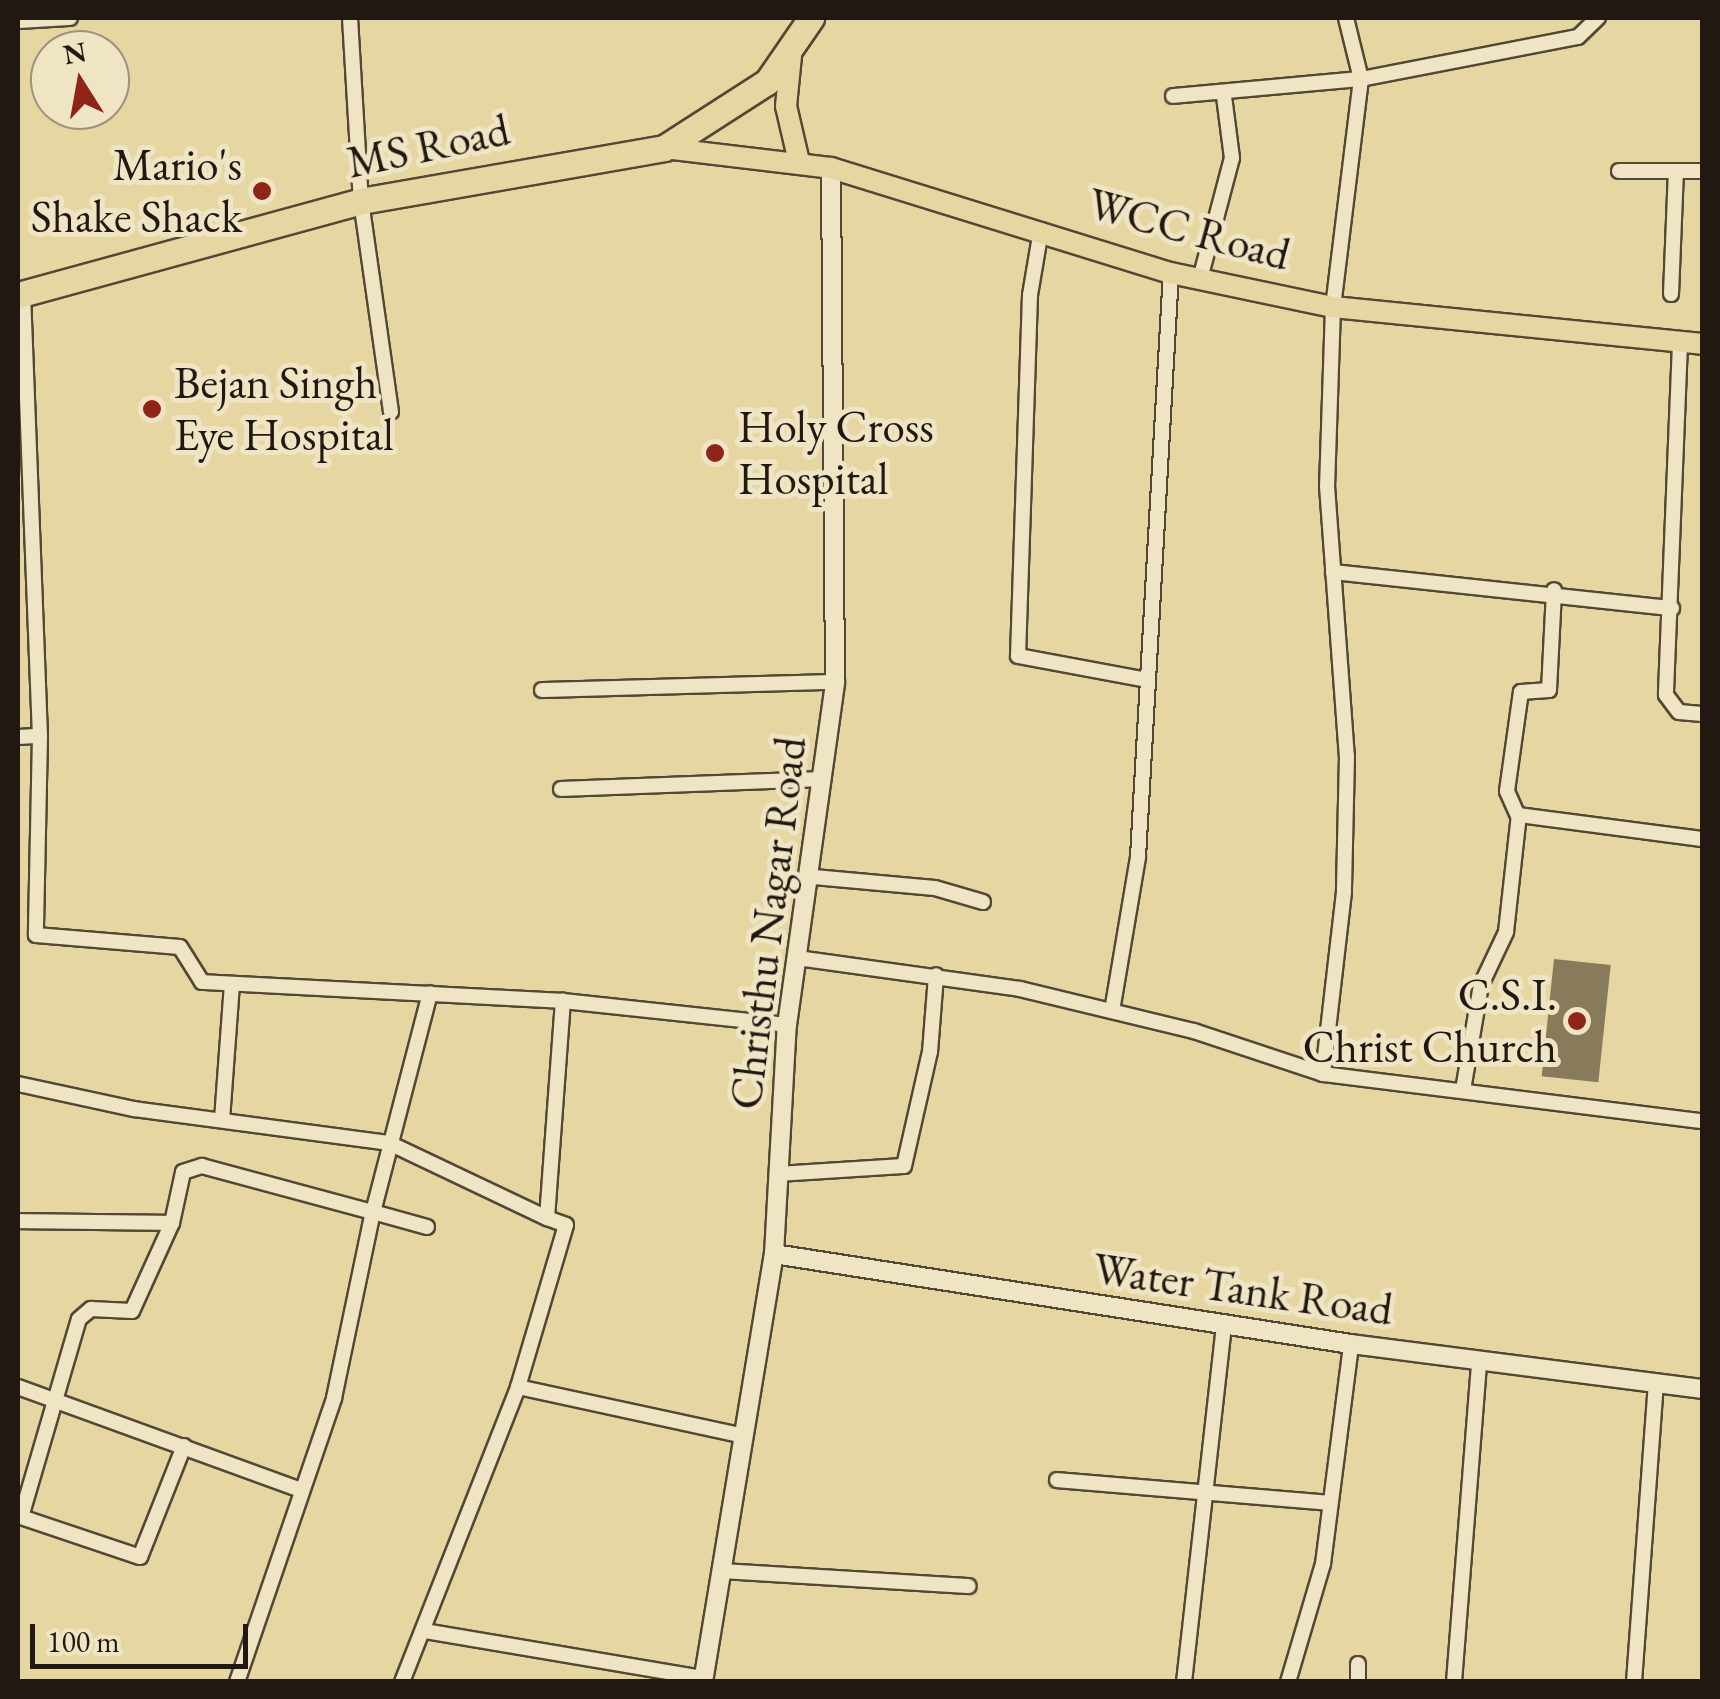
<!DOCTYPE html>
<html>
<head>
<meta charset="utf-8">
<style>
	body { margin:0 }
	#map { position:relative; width:1720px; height:1699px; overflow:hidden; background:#e6d6a2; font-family:"EB Garamond",serif }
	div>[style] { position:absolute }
	.building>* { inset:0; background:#877b5c; transform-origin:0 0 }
	.roads { filter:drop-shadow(2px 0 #524835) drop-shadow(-2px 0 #524835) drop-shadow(0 2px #524835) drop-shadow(0 -2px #524835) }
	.street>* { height:14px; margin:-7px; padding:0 7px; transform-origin:7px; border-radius:7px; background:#efe4c3 }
	.secondary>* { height:18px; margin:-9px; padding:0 9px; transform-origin:9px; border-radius:9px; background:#efe4c3 }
	.primary>* { height:20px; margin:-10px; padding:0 10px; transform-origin:10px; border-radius:10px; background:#e6d6a2 }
	.highway>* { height:25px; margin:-12.5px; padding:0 12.5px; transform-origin:12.5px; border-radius:12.5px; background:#e6d6a2 }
	.dots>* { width:28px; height:28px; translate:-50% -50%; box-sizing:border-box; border:5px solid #efe4c3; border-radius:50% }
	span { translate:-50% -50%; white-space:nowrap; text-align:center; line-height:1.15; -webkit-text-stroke:10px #efe4c3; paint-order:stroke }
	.street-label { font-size:45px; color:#211911 }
	.poi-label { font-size:45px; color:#211911 }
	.right { translate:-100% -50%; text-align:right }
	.left { translate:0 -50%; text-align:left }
	.frame { position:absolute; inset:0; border:20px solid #211911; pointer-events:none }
	.north { position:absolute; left:30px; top:30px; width:100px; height:100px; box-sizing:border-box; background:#efe4c3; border:2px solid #9d937c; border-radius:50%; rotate:349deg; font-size:28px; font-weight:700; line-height:40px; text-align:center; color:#211911 }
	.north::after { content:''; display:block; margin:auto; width:35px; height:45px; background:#8f2418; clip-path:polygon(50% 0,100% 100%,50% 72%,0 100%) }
	.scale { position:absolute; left:30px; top:1624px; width:218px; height:45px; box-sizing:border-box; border:5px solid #211911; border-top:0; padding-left:12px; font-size:30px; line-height:35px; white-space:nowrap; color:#211911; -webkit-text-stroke:8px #efe4c3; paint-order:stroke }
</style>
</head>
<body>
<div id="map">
	<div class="building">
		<i style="left:1554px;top:959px;width:57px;height:118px;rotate:6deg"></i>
	</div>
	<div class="roads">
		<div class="street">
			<i style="left:350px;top:18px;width:183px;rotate:86.6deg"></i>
			<i style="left:361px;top:201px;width:213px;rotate:81.9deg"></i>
			<i style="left:1346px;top:18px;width:63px;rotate:76.2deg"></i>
			<i style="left:1361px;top:79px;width:221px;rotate:-11deg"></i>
			<i style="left:1578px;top:37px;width:28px;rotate:-44deg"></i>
			<i style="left:18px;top:21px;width:52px;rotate:-3.3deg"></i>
			<i style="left:1173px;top:96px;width:189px;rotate:-5.2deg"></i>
			<i style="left:1361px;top:79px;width:230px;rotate:97deg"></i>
			<i style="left:1333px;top:307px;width:179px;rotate:91.9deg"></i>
			<i style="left:1327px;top:486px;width:271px;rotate:85.8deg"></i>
			<i style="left:1347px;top:756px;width:136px;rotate:91.3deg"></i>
			<i style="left:1344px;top:892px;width:183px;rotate:96.6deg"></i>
			<i style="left:1619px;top:171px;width:83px"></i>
			<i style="left:1041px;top:230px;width:66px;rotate:99.6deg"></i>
			<i style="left:1030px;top:295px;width:361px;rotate:91.9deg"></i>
			<i style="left:1018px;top:656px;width:132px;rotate:10.5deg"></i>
			<i style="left:1200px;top:279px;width:125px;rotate:-75.2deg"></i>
			<i style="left:1232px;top:158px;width:63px;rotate:-97.4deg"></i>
			<i style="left:23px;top:294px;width:442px;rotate:87.8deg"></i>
			<i style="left:40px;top:736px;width:199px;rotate:91.2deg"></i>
			<i style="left:36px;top:935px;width:144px;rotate:4.8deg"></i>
			<i style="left:180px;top:947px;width:41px;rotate:57.8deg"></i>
			<i style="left:202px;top:982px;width:361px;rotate:3deg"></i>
			<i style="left:563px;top:1001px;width:225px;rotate:6.1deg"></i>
			<i style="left:1671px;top:294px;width:123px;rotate:-87.7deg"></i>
			<i style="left:1680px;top:343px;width:352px;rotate:92.3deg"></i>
			<i style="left:1666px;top:695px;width:21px;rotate:53deg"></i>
			<i style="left:1679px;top:712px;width:23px;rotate:5deg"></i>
			<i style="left:1333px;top:572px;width:341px;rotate:6.1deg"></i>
			<i style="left:542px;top:690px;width:293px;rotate:-1.6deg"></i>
			<i style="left:18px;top:737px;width:22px;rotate:-3deg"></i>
			<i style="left:561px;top:789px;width:262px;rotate:-2.2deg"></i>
			<i style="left:1518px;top:816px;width:27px;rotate:-114deg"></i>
			<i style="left:1507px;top:791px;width:100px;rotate:-82deg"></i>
			<i style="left:1521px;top:692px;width:28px;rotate:-4deg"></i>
			<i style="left:1549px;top:690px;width:100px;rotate:-87.1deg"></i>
			<i style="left:814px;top:877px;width:121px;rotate:5.2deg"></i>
			<i style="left:935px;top:888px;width:50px;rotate:16.3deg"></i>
			<i style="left:797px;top:958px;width:225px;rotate:7.9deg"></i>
			<i style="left:1020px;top:989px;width:179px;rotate:13.6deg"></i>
			<i style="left:1194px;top:1031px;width:136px;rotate:18.4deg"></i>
			<i style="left:1323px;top:1074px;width:382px;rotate:7.1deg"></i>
			<i style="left:1112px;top:1011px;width:156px;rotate:-80.4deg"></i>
			<i style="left:1138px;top:857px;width:585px;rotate:-86.77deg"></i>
			<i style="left:18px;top:1084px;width:119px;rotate:12.2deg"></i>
			<i style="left:134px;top:1109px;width:257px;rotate:7.6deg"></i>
			<i style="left:389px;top:1143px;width:175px;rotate:25.4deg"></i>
			<i style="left:547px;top:1218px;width:218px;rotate:-85.8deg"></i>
			<i style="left:1463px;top:1090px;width:107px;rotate:-80.3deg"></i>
			<i style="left:1481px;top:985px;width:59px;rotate:-64.7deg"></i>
			<i style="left:1506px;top:932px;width:118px;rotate:-83.7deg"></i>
			<i style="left:1519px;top:815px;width:185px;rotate:7.5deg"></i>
			<i style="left:222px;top:1120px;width:136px;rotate:-85.8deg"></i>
			<i style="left:777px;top:1174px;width:127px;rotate:-3.6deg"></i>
			<i style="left:904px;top:1166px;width:117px;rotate:-77.2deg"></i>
			<i style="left:930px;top:1052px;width:77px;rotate:-85.5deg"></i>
			<i style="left:547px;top:1218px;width:20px;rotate:20deg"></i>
			<i style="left:566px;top:1225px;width:169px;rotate:106.5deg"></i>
			<i style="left:518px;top:1387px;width:231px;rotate:12.2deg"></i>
			<i style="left:18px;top:1221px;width:154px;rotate:0.7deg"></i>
			<i style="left:18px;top:1387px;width:301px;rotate:20deg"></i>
			<i style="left:184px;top:1446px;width:119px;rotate:111.6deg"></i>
			<i style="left:140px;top:1557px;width:126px;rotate:-161.4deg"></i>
			<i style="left:21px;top:1517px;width:206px;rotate:-73.7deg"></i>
			<i style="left:79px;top:1319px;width:16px;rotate:-40deg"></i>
			<i style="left:91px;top:1309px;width:41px;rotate:2.8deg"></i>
			<i style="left:132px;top:1311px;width:97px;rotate:-65.6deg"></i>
			<i style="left:172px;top:1223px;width:52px;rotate:-77.8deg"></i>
			<i style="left:183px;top:1172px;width:20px;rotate:-18deg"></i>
			<i style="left:202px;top:1166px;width:177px;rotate:15.1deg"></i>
			<i style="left:373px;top:1212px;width:226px;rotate:-75.4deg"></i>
			<i style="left:1057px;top:1480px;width:274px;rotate:4.8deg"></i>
			<i style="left:721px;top:1571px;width:248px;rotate:3.5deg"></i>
			<i style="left:425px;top:1631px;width:283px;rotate:9.6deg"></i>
			<i style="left:1358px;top:1664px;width:18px;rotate:90deg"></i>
			<i style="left:237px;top:1682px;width:300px;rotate:-71.1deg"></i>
			<i style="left:334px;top:1398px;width:190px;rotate:-78.2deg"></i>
			<i style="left:373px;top:1212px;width:56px;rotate:15.5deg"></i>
			<i style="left:402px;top:1682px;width:317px;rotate:-68.5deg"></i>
			<i style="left:1184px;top:1682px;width:359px;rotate:-83.6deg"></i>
			<i style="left:1288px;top:1682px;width:123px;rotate:-73.5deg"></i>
			<i style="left:1323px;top:1564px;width:222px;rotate:-82.7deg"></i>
			<i style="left:1454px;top:1682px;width:322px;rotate:-85.5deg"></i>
			<i style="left:1634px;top:1682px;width:301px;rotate:-85.8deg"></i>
		</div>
		<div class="secondary">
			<i style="left:774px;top:1254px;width:584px;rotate:8.87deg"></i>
			<i style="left:1351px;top:1344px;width:354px;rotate:7.3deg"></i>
			<i style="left:703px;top:1682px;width:434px;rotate:-80.6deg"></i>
			<i style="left:774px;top:1254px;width:229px;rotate:-86.8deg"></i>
			<i style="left:787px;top:1025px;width:346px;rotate:-82deg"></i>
			<i style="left:835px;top:682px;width:514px;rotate:-90.45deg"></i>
		</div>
		<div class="primary">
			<i style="left:791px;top:56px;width:50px;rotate:95.7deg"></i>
			<i style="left:786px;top:106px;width:57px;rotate:76.9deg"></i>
			<i style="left:664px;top:148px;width:168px;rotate:6.8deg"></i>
			<i style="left:831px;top:168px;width:356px;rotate:17.2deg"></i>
			<i style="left:1171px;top:273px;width:166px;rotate:11.9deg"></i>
			<i style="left:1333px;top:307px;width:371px;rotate:5.7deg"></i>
		</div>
		<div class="highway">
			<i style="left:18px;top:295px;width:356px;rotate:-15.3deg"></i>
			<i style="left:361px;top:201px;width:308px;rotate:-9.9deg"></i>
			<i style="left:664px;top:148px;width:122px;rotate:-32.7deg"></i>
			<i style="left:767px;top:82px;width:78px;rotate:-55.5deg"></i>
		</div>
	</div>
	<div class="dots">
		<i style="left:262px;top:191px;background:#8f2418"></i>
		<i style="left:152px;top:409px;background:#8f2418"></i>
		<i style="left:715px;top:453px;background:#8f2418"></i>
		<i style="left:1577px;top:1021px;background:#8f2418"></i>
	</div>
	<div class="street-label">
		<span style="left:428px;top:146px;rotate:-12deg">MS Road</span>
		<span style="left:1189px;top:229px;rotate:15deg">WCC Road</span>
		<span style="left:768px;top:923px;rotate:-83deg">Christhu Nagar Road</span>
		<span style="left:1243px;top:1289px;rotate:8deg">Water Tank Road</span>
	</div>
	<div class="poi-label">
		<span class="right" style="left:242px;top:191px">Mario's<br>Shake Shack</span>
		<span class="left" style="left:174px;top:409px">Bejan Singh<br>Eye Hospital</span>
		<span class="left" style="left:738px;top:453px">Holy Cross<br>Hospital</span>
		<span class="right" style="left:1557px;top:1021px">C.S.I.<br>Christ Church</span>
	</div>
	<div class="frame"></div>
	<div class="north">N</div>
	<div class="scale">100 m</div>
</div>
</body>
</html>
